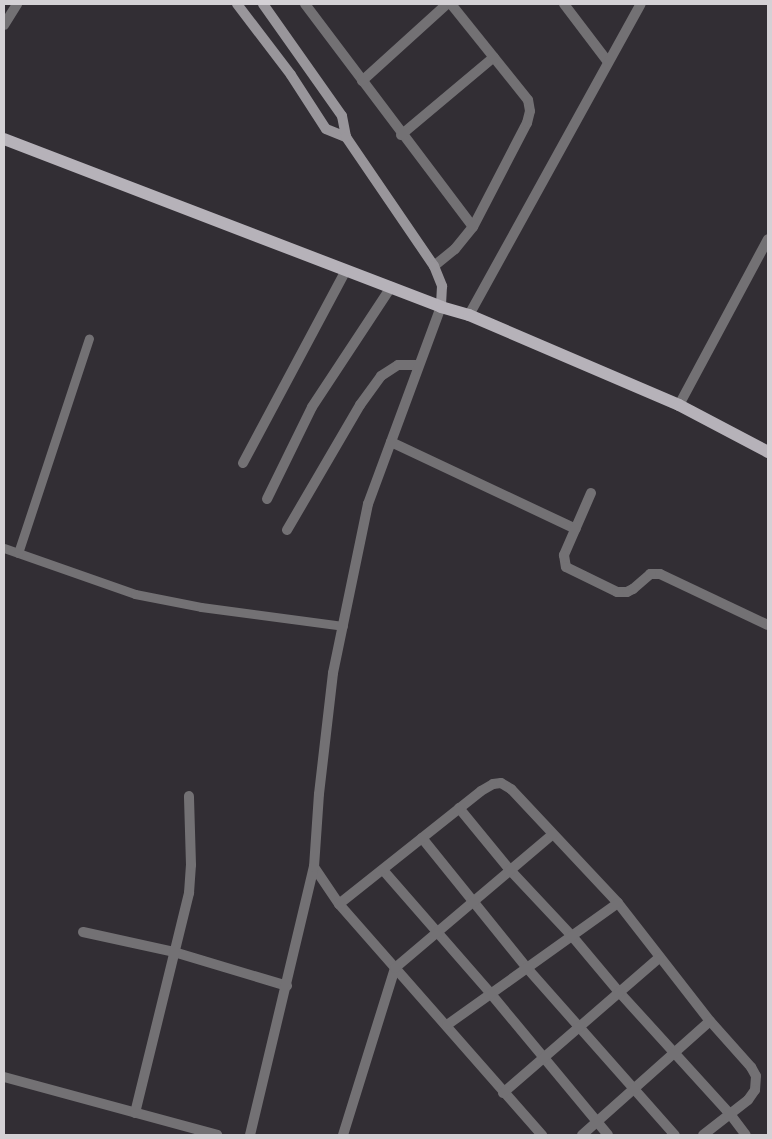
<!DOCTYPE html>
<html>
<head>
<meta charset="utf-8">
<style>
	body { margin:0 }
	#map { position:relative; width:772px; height:1139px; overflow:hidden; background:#322e34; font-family:"Golos Text",sans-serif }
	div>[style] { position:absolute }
	.service>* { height:9px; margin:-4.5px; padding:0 4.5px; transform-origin:4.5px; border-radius:4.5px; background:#737174 }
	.minor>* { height:10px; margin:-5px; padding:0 5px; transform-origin:5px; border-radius:5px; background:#737174 }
	.secondary>* { height:10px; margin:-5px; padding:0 5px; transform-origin:5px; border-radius:5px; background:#99969b }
	.primary>* { height:12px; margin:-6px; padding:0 6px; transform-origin:6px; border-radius:6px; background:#b6b2b9 }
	span { translate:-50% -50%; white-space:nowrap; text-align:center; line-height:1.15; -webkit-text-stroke:4px #28242a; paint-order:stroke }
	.frame { position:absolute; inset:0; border:5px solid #d4d1d5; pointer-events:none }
</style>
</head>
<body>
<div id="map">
	<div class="service">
		<i style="left:4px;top:548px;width:139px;rotate:19.3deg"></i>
		<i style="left:135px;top:594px;width:67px;rotate:11.1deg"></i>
		<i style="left:201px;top:607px;width:143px;rotate:7.6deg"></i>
		<i style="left:18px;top:553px;width:226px;rotate:-71.7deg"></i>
	</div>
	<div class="minor">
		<i style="left:305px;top:4px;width:279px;rotate:53deg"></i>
		<i style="left:564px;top:4px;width:73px;rotate:52.8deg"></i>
		<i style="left:4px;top:25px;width:25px;rotate:-58deg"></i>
		<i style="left:362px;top:81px;width:115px;rotate:-42.2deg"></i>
		<i style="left:401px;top:135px;width:121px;rotate:-40deg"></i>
		<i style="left:434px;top:266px;width:27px;rotate:-39deg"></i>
		<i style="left:455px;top:249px;width:28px;rotate:-51deg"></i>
		<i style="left:473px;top:227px;width:117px;rotate:-62.6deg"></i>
		<i style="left:527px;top:123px;width:12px;rotate:-76deg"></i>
		<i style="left:530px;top:111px;width:11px;rotate:-100deg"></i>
		<i style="left:528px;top:100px;width:123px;rotate:-128.7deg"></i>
		<i style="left:469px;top:315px;width:355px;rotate:-61.1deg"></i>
		<i style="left:679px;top:405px;width:188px;rotate:-61.8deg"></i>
		<i style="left:391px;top:442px;width:204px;rotate:25.2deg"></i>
		<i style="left:243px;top:463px;width:219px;rotate:-61.9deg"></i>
		<i style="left:591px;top:493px;width:68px;rotate:113.5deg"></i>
		<i style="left:564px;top:555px;width:12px;rotate:81deg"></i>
		<i style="left:566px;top:567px;width:57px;rotate:26.1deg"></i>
		<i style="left:617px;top:592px;width:10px"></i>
		<i style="left:627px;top:592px;width:7px;rotate:-27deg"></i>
		<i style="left:633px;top:589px;width:23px;rotate:-41deg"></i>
		<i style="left:650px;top:574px;width:10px"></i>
		<i style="left:660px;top:574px;width:119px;rotate:25.3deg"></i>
		<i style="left:267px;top:499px;width:102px;rotate:-63.9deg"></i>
		<i style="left:312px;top:407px;width:144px;rotate:-56.6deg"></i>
		<i style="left:287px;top:530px;width:145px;rotate:-59.7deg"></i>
		<i style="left:360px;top:405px;width:36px;rotate:-54deg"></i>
		<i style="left:381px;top:376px;width:20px;rotate:-33deg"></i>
		<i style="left:398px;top:365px;width:20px"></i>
		<i style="left:459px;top:808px;width:80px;rotate:50.6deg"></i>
		<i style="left:510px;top:870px;width:91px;rotate:46.8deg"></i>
		<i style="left:572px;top:936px;width:73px;rotate:50deg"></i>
		<i style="left:619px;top:992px;width:165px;rotate:47.7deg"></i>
		<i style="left:730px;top:1114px;width:26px;rotate:53deg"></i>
		<i style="left:422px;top:838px;width:167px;rotate:51.1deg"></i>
		<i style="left:527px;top:968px;width:223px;rotate:48.5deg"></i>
		<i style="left:314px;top:867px;width:45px;rotate:56deg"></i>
		<i style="left:339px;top:904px;width:308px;rotate:48.7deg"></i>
		<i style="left:383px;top:870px;width:164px;rotate:48.9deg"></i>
		<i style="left:491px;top:994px;width:183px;rotate:50.3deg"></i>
		<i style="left:339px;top:904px;width:181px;rotate:-38.5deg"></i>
		<i style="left:481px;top:791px;width:14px;rotate:-30deg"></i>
		<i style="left:493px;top:784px;width:8px;rotate:-7deg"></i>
		<i style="left:501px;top:783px;width:12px;rotate:31deg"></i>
		<i style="left:511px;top:789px;width:156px;rotate:46.8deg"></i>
		<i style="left:618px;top:903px;width:150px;rotate:52.1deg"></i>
		<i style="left:710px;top:1021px;width:62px;rotate:48.3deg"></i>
		<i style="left:751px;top:1067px;width:10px;rotate:61deg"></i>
		<i style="left:756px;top:1076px;width:14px;rotate:94deg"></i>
		<i style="left:755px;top:1090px;width:12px;rotate:125deg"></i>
		<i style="left:748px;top:1100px;width:57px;rotate:142.1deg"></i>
		<i style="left:83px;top:932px;width:93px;rotate:12.4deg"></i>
		<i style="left:174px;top:952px;width:118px;rotate:16.7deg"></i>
		<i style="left:447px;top:1025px;width:210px;rotate:-35.5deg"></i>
		<i style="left:4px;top:1077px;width:221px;rotate:15.2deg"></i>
		<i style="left:503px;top:1093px;width:206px;rotate:-40.9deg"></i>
		<i style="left:135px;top:1113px;width:227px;rotate:-76.2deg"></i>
		<i style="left:189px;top:893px;width:28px;rotate:-86deg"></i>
		<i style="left:191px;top:865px;width:69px;rotate:-91.7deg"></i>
		<i style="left:250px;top:1135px;width:276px;rotate:-76.6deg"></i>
		<i style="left:314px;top:867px;width:73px;rotate:-86.1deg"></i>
		<i style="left:319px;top:794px;width:122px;rotate:-83.4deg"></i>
		<i style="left:333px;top:673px;width:173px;rotate:-78.3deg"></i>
		<i style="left:368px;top:504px;width:210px;rotate:-69.7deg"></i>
		<i style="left:343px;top:1135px;width:175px;rotate:-72.7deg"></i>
		<i style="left:395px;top:968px;width:206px;rotate:-40.3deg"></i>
		<i style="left:582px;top:1135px;width:171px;rotate:-41.7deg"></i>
	</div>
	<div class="secondary">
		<i style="left:237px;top:4px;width:89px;rotate:52.7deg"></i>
		<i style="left:291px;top:75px;width:64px;rotate:57.1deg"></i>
		<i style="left:326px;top:129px;width:22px;rotate:22deg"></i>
		<i style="left:263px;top:4px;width:137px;rotate:54.8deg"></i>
		<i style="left:342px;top:116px;width:21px;rotate:79deg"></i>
		<i style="left:346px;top:137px;width:156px;rotate:55.7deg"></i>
		<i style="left:434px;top:266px;width:22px;rotate:68deg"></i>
		<i style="left:442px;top:286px;width:21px;rotate:93deg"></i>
	</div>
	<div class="primary">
		<i style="left:4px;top:139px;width:468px;rotate:21deg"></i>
		<i style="left:441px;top:307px;width:29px;rotate:16deg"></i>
		<i style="left:469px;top:315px;width:228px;rotate:23.2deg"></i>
		<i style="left:679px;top:405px;width:101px;rotate:27.8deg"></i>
	</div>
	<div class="frame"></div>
</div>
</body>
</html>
